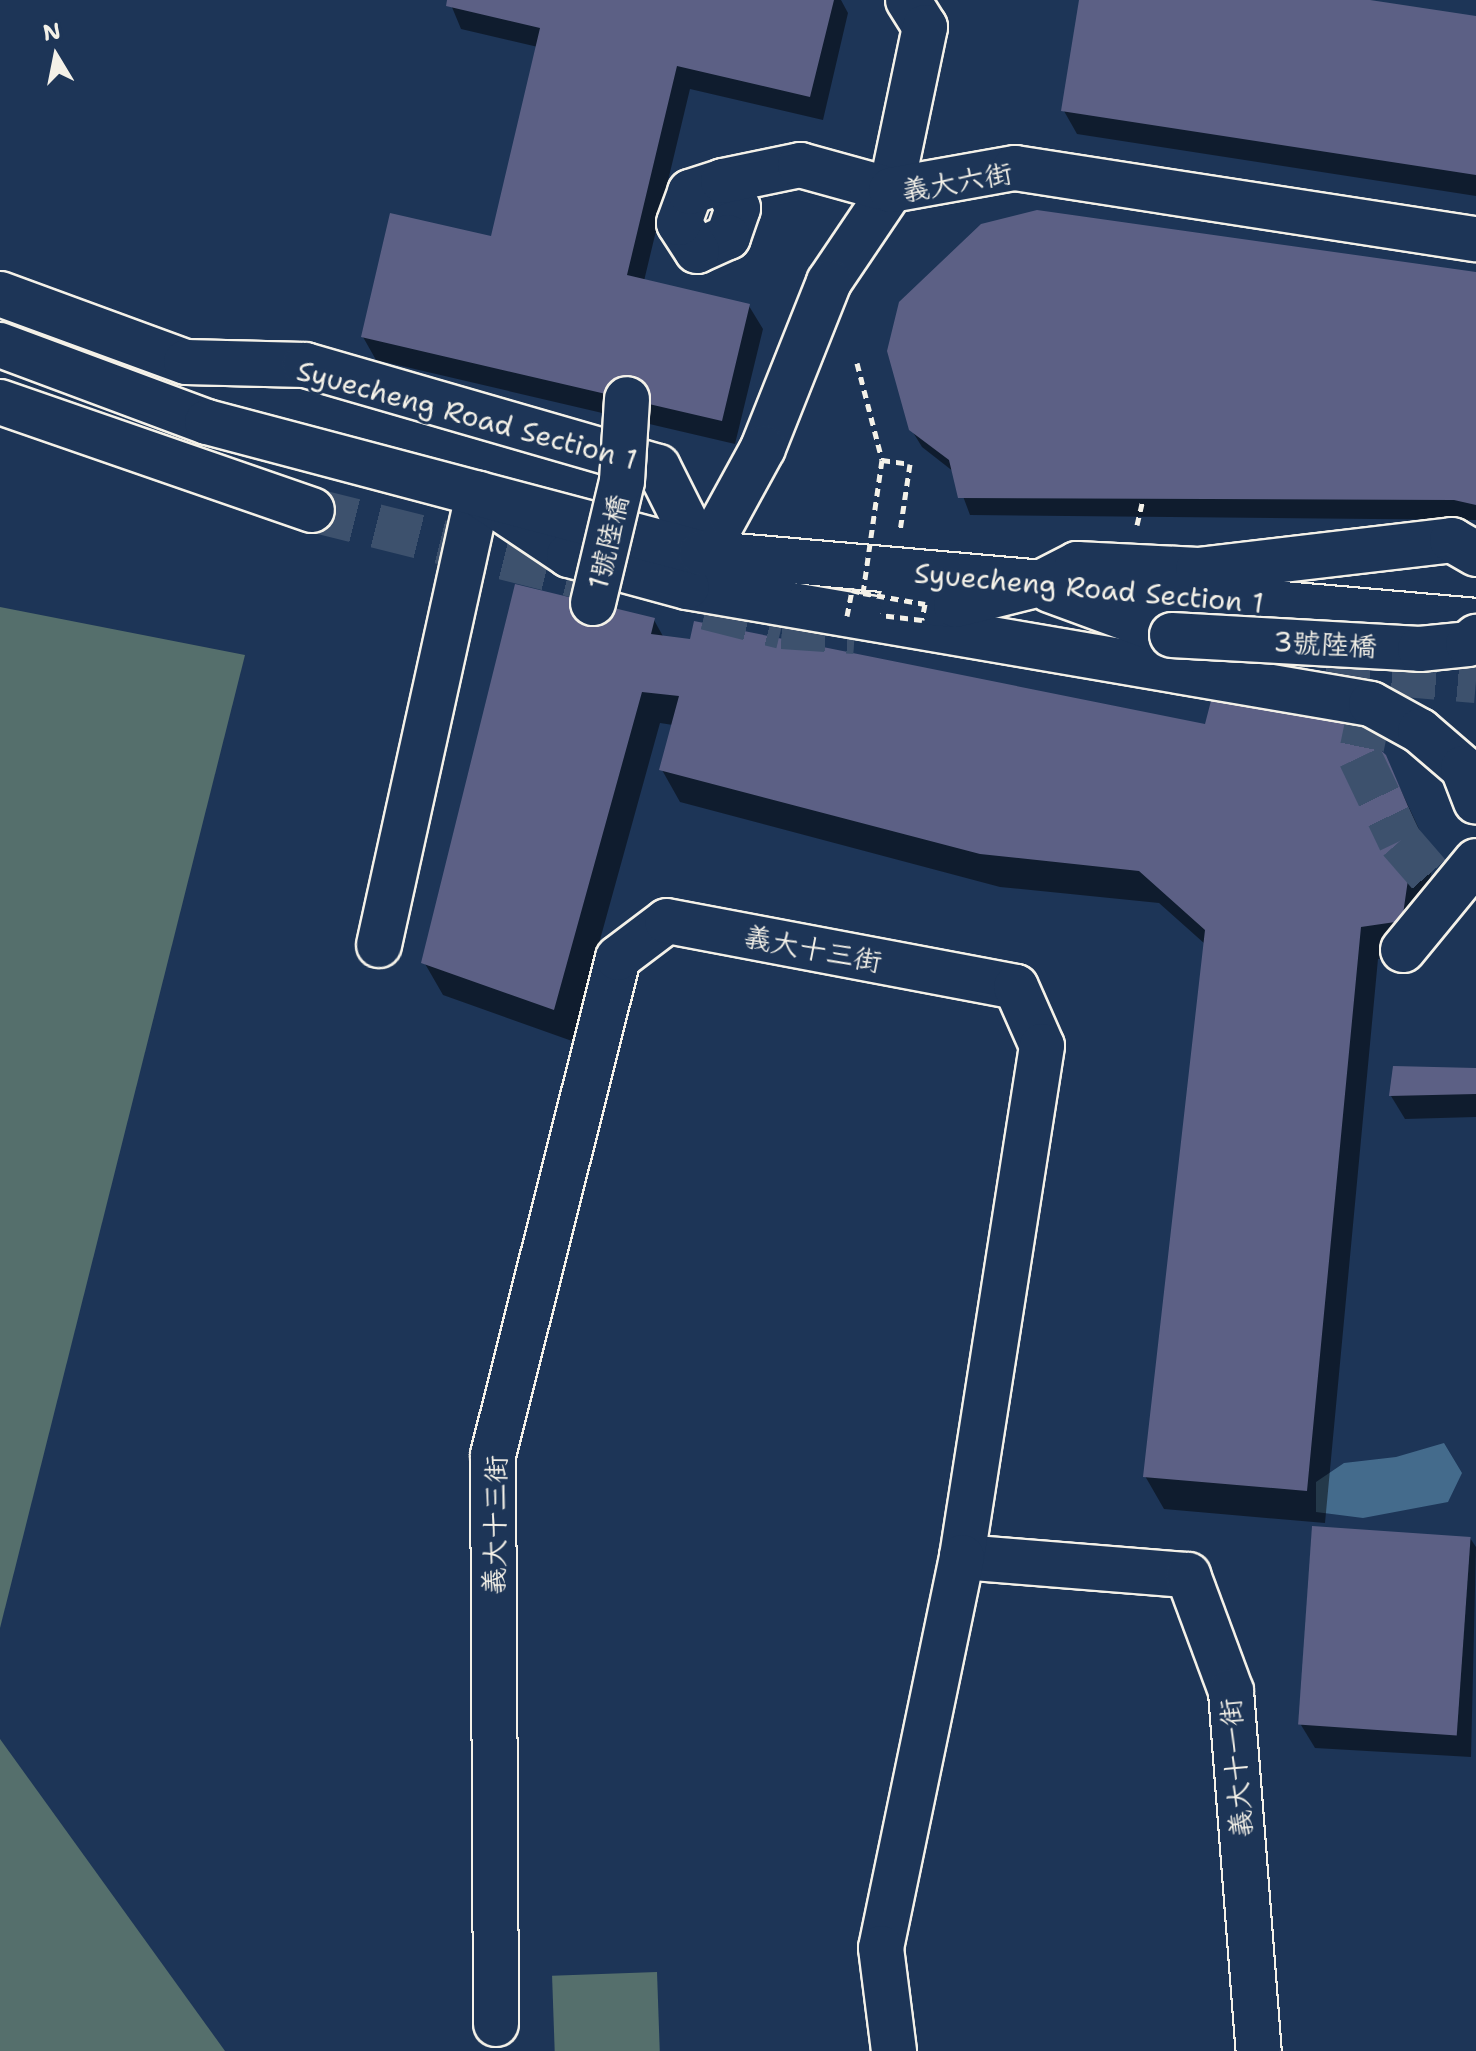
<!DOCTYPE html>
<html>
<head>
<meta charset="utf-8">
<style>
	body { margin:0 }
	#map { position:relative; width:1476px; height:2051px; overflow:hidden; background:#1d3557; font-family:"Shantell Sans","LXGW WenKai TC",sans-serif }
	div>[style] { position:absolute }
	.green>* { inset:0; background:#556f6c; transform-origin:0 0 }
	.water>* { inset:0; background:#446b8c }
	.shadow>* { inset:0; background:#0007 }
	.building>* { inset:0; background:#5c6085; transform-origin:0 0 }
	.minor-tunnel>* { height:44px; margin-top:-22px; transform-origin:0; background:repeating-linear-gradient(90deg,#3d516d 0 44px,transparent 0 66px) }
	.path>* { height:5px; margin-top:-2.5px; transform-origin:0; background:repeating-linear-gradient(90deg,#f4f1e8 0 8px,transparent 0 14px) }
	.roads { filter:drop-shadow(2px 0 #f4f1e8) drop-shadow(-2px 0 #f4f1e8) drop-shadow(0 2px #f4f1e8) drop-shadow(0 -2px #f4f1e8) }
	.minor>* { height:44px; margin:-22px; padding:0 22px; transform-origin:22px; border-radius:22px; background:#1d3557 }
	.major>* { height:44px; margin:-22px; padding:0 22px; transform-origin:22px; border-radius:22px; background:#1d3557 }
	.path-bridge>* { height:5px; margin-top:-2.5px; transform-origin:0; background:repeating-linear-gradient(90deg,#f4f1e8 0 8px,transparent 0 14px) }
	.bridges { filter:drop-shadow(2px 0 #f4f1e8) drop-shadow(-2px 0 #f4f1e8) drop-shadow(0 2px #f4f1e8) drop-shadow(0 -2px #f4f1e8) }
	.minor-bridge>* { height:44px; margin:-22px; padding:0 22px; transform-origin:22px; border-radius:22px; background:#1d3557 }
	span { translate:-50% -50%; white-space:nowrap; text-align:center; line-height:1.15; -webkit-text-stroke:6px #1d3557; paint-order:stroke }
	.street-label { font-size:28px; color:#f4f1e8 }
	.north { position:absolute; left:16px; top:16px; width:80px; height:80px; -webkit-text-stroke:6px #1d3557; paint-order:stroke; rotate:350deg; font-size:22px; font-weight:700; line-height:32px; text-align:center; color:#f4f1e8 }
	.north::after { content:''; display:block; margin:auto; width:28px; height:36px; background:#f4f1e8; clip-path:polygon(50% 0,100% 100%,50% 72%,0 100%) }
</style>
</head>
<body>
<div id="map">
	<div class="green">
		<i style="clip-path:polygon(0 607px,245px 655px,0 1628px)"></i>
		<i style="clip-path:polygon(0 1739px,225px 2051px,0 2051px)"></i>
		<i style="left:657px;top:1972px;width:79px;height:105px;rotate:88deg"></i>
	</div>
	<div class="water">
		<i style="clip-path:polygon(1444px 1443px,1462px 1473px,1448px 1502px,1363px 1518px,1316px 1512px,1316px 1482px,1344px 1463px,1396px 1457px)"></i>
	</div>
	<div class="shadow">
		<i style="clip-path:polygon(449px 0,841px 0,848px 13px,823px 120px,690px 89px,644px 281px,749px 306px,763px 329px,735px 444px,376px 360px,363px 337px,492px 239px,538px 47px,461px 29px)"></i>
		<i style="clip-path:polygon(1081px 0,1357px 0,1476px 18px,1476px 196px,1077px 134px,1064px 111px)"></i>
		<i style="clip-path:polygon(1476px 275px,1476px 520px,970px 515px,954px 472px,922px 447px,911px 429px)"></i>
		<i style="clip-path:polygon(654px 620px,664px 638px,1385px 756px,1433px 859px,1420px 953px,1378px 959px,1325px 1523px,1164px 1509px,1145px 1476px,1205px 944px,1159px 903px,1000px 887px,680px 802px,662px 770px,673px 725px,660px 723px,572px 1041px,443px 995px,424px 962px)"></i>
		<i style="clip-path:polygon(1476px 1070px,1476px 1117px,1405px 1119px,1391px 1096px)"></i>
		<i style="clip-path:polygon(1470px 1538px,1476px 1547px,1471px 1757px,1315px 1748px,1301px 1725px)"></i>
	</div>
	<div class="building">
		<i style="clip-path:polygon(447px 0,834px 0,810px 97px,677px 66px,627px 275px,750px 304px,722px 421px,361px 337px,390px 213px,491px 236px,540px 28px,446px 6px)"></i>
		<i style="clip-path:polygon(1079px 0,1370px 0,1476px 16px,1476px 175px,1061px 111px)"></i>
		<i style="clip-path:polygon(1037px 210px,1476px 272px,1476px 505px,1454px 500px,958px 498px,949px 460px,909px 430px,887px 351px,899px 302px,981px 224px)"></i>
		<i style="clip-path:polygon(515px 584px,655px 618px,651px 634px,690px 639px,694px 621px,1205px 724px,1213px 693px,1342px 714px,1386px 755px,1416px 825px,1402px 921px,1361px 927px,1307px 1491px,1143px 1477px,1205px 930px,1139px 871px,980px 854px,659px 770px,679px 696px,642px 692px,554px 1010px,421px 963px)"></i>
		<i style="clip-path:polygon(1393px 1066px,1476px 1068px,1476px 1094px,1389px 1096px)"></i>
		<i style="left:1312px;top:1526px;width:159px;height:199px;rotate:4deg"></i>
	</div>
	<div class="minor-tunnel">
		<i style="left:312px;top:510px;width:305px;rotate:14deg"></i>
		<i style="left:706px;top:608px;width:78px;rotate:14deg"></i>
		<i style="left:782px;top:627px;width:73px;rotate:3.9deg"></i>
		<i style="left:1195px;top:657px;width:282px;rotate:4.9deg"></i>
		<i style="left:1371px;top:704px;width:54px;rotate:101.7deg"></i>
		<i style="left:1360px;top:757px;width:93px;rotate:64.5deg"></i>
		<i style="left:1400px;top:841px;width:72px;rotate:49deg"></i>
	</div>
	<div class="path">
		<i style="left:857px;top:363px;width:100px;rotate:75.5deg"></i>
		<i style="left:882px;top:460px;width:28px;rotate:8deg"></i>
		<i style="left:910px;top:464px;width:68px;rotate:98.5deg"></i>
		<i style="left:1137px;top:525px;width:27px;rotate:-77deg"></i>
	</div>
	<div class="roads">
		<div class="minor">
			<i style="left:908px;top:0;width:32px;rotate:58deg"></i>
			<i style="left:925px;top:27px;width:167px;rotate:101.8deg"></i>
			<i style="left:891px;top:190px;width:111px;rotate:124deg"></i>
			<i style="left:829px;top:282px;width:179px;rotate:111.7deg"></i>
			<i style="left:763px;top:448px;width:158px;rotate:118.7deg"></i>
			<i style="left:687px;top:587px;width:694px;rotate:9.71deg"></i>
			<i style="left:1371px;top:704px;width:56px;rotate:28.9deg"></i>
			<i style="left:1420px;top:731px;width:57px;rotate:40.7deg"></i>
			<i style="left:1463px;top:768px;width:36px;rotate:69deg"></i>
			<i style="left:723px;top:181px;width:31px;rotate:61deg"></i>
			<i style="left:738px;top:208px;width:31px;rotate:109deg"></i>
			<i style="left:728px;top:237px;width:34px;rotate:156deg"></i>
			<i style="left:697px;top:251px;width:33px;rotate:-123deg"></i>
			<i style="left:679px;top:223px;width:33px;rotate:-70deg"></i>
			<i style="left:690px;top:192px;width:35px;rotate:-18deg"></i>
			<i style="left:723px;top:181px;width:79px;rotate:-11.7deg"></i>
			<i style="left:800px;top:165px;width:94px;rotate:15.4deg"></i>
			<i style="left:891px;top:190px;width:126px;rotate:-10.1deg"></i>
			<i style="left:1015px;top:168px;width:466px;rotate:8.8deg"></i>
			<i style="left:0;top:294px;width:198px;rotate:20.1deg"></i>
			<i style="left:186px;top:362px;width:119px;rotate:1.4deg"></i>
			<i style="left:305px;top:365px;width:367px;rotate:16.1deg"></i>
			<i style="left:658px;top:467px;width:96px;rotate:63.4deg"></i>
			<i style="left:0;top:402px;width:330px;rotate:19.1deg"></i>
			<i style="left:1050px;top:590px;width:130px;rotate:20.2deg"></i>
			<i style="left:902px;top:600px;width:54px;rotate:5.3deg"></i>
			<i style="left:956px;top:605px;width:82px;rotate:-14deg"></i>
			<i style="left:1036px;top:585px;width:46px;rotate:-27.1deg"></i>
			<i style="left:1077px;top:564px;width:121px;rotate:2.8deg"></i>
			<i style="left:1198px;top:570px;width:256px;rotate:-6.7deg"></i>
			<i style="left:1452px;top:540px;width:28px;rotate:30deg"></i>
			<i style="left:379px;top:945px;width:462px;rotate:-77.6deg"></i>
			<i style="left:478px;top:494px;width:110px;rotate:33.8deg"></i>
			<i style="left:569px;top:555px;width:122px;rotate:15.2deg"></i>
			<i style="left:1403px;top:950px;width:115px;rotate:-50.6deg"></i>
			<i style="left:962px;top:1557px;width:227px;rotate:4.6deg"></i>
			<i style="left:1188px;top:1575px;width:124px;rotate:69.7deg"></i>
			<i style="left:1231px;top:1691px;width:361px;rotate:85.6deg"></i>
			<i style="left:496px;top:2024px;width:569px;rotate:-90.3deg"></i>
			<i style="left:493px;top:1455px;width:512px;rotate:-75.88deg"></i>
			<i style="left:618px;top:958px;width:61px;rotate:-37.1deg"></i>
			<i style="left:667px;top:921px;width:355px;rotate:10.7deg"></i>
			<i style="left:1016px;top:987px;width:64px;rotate:66.2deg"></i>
			<i style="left:1042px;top:1046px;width:517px;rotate:98.9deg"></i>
			<i style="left:962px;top:1557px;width:399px;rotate:101.7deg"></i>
			<i style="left:881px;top:1948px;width:104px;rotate:82.8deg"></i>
		</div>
		<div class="major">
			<i style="left:0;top:345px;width:221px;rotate:20.4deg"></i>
			<i style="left:207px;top:422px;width:511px;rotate:14.85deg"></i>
			<i style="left:701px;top:553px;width:778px;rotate:5.01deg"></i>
		</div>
	</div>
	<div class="path-bridge">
		<i style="left:863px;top:593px;width:63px;rotate:10.1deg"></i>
		<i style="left:925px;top:604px;width:16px;rotate:101deg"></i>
		<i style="left:922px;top:620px;width:42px;rotate:-173.2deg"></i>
		<i style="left:847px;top:616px;width:26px;rotate:-79deg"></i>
		<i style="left:852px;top:590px;width:11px;rotate:15deg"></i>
		<i style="left:863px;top:593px;width:134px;rotate:-81.9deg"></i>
	</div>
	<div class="bridges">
		<div class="minor-bridge">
			<i style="left:593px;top:603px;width:125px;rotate:-76.6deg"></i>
			<i style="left:622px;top:481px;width:82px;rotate:-86.5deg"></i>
			<i style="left:1172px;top:635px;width:248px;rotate:3.2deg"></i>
			<i style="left:1420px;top:649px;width:48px;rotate:-5.9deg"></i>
			<i style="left:1468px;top:644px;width:11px;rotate:-41deg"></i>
		</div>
	</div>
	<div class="street-label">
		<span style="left:957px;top:182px;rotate:-10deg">義大六街</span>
		<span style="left:467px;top:415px;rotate:15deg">Syuecheng Road Section 1</span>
		<span style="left:608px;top:542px;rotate:-77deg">1號陸橋</span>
		<span style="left:1089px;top:588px;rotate:5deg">Syuecheng Road Section 1</span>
		<span style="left:1325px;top:644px;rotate:3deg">3號陸橋</span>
		<span style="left:813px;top:949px;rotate:11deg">義大十三街</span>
		<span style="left:495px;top:1525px;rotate:-89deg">義大十三街</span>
		<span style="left:1236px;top:1768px;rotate:-95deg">義大十一街</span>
	</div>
	<div class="north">N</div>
</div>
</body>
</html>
